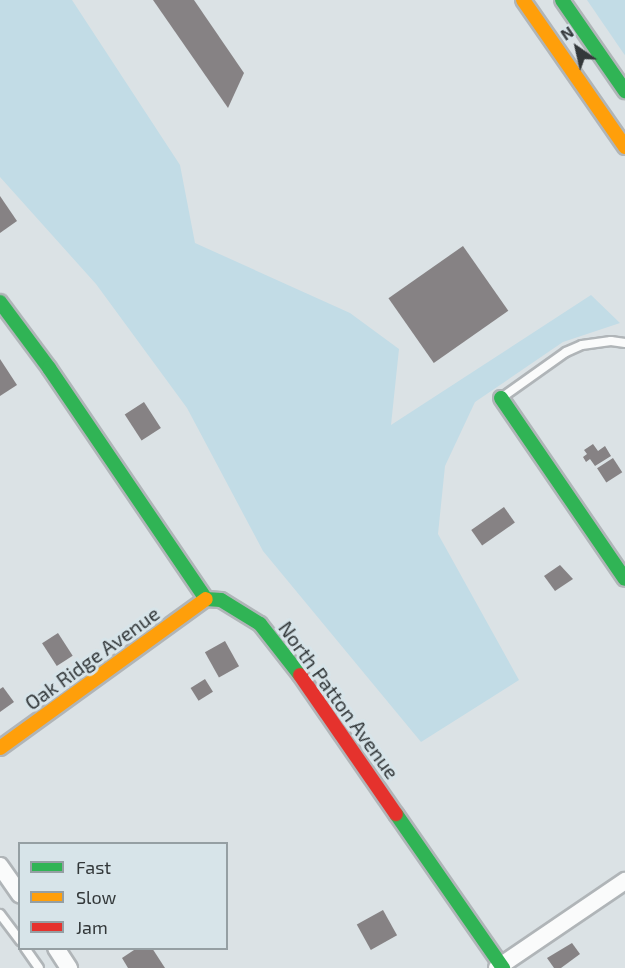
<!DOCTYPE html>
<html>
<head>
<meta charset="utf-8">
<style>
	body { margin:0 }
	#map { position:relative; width:625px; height:968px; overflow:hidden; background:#dbe2e5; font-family:"Exo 2",sans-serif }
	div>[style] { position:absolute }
	.green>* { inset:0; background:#c2dce6 }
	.building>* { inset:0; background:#868284; transform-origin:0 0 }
	.roads { filter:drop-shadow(2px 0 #b0b5b8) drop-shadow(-2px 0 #b0b5b8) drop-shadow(0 2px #b0b5b8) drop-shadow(0 -2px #b0b5b8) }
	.lane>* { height:8px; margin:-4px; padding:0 4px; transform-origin:4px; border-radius:4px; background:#fafbfb }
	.street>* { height:16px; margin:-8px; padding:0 8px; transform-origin:8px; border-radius:8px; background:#fafbfb }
	.fast>* { height:14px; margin:-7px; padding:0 7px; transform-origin:7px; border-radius:7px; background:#30b455 }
	.slow>* { height:14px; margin:-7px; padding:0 7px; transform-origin:7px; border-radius:7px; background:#ff9f0a }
	.jam>* { height:14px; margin:-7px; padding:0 7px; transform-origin:7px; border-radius:7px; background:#e5322d }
	span { translate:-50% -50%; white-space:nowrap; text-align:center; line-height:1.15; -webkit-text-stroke:6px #d7e4e9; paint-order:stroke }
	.street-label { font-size:20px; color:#33383a }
	.legend { position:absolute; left:18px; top:842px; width:210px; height:108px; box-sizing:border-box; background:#d7e4e9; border:2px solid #959fa3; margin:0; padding:8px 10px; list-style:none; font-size:18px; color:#33383a }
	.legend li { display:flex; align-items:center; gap:12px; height:30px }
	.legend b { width:30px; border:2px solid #959fa3 }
	.north { position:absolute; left:547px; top:18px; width:60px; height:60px; -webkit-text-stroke:4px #d7e4e9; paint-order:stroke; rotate:326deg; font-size:16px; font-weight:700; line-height:24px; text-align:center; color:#33383a }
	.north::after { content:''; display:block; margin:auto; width:21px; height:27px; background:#33383a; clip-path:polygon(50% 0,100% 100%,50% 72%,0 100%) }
</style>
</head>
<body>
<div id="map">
	<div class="green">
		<i style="clip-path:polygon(0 0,72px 0,180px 165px,195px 243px,350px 313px,399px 349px,391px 425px,591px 295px,620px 323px,563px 342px,475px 402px,445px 466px,438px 534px,519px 680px,421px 742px,263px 551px,187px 408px,96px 284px,0 177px)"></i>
		<i style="clip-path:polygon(587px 0,625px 0,625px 55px,624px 54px)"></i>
	</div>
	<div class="building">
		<i style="clip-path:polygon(153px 0,194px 0,244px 73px,228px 108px)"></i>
		<i style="clip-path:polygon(0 196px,17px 221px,0 233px)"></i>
		<i style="left:463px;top:246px;width:79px;height:91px;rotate:55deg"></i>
		<i style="clip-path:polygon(0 359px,17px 385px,0 396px)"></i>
		<i style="left:144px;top:402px;width:31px;height:23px;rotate:57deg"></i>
		<i style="clip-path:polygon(593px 444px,598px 451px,605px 446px,611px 456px,595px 466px,590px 459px,586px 462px,583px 457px,587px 454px,584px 450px)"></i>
		<i style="left:613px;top:458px;width:17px;height:19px;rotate:57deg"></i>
		<i style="left:504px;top:507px;width:19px;height:40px;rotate:55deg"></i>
		<i style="clip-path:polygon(560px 565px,573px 579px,555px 591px,544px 576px)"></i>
		<i style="left:58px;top:633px;width:27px;height:19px;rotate:57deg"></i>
		<i style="left:225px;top:641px;width:29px;height:23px;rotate:61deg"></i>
		<i style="left:205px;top:679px;width:15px;height:17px;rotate:58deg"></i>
		<i style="clip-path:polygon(3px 687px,14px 702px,0 712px,0 689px)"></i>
		<i style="left:383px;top:910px;width:29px;height:30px;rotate:61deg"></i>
		<i style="clip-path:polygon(572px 943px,580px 954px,561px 968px,554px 968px,547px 958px)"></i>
		<i style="clip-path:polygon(137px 948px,152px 948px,165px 968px,128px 968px,122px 958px)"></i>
	</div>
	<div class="roads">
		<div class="lane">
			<i style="left:504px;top:396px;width:76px;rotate:-35.4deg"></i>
			<i style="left:566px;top:352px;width:17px;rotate:-24deg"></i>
			<i style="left:582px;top:345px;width:29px;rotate:-8deg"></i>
			<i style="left:611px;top:341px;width:14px;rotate:8deg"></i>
			<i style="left:0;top:914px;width:34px;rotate:53deg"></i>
			<i style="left:25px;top:948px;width:24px;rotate:55deg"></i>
		</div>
		<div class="street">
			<i style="left:0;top:866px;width:35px;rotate:55deg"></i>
			<i style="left:56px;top:948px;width:24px;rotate:57deg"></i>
			<i style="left:497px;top:968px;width:155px;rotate:-34.2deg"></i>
		</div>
		<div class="fast">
			<i style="left:562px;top:0;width:111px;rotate:55.3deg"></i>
			<i style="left:0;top:302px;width:82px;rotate:53.4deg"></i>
			<i style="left:49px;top:368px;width:279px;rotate:55.8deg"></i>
			<i style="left:206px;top:599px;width:15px;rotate:4deg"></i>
			<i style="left:221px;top:600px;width:46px;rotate:31.6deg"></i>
			<i style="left:260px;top:624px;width:65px;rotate:51.9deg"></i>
			<i style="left:501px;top:398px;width:219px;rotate:55.6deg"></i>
			<i style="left:396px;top:814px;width:188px;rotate:55.2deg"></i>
		</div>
		<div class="slow">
			<i style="left:523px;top:0;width:179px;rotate:55.2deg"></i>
			<i style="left:0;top:748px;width:254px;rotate:-35.9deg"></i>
		</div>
		<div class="jam">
			<i style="left:300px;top:675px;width:169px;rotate:55.4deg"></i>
		</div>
	</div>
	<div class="street-label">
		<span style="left:92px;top:658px;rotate:-36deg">Oak Ridge Avenue</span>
		<span style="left:339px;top:700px;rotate:54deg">North Patton Avenue</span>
	</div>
	<ul class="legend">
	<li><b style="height:8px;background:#30b455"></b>Fast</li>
	<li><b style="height:8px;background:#ff9f0a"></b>Slow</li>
	<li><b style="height:8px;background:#e5322d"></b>Jam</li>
	</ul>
	<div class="north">N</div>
</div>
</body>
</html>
